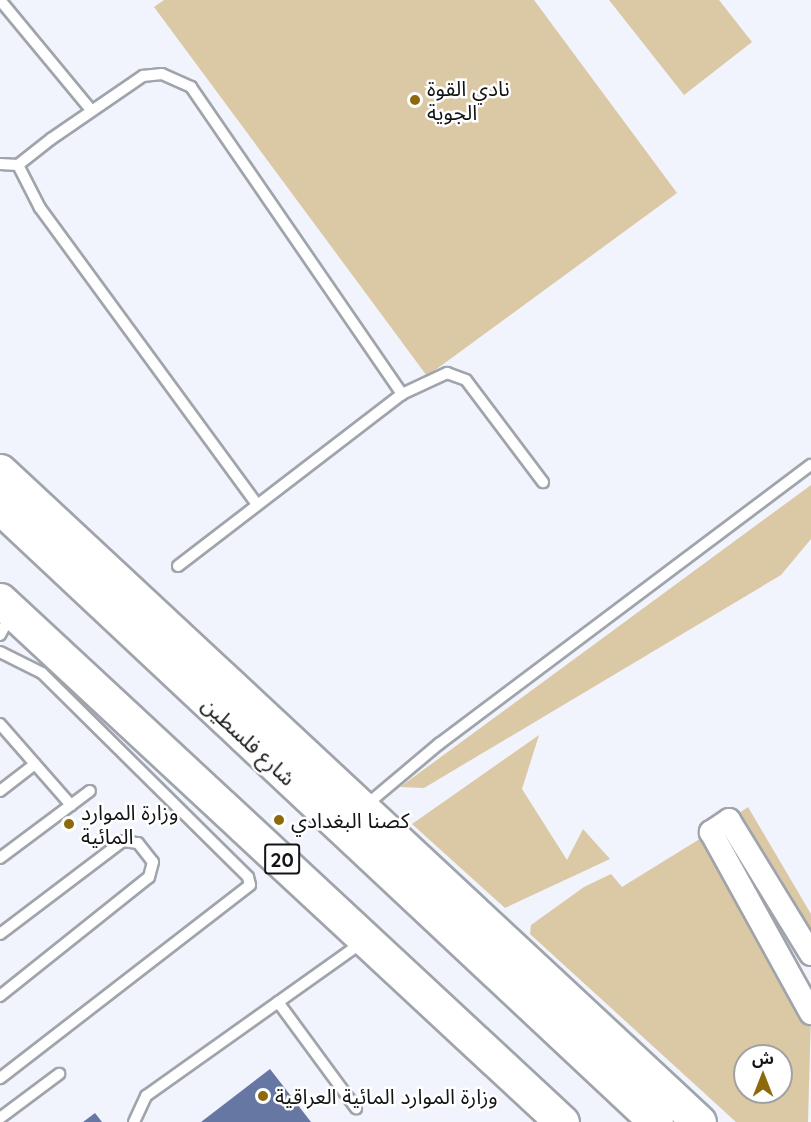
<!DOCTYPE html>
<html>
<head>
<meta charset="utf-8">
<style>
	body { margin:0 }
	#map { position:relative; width:811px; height:1122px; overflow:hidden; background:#f1f4fc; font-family:Quicksand,"Noto Sans Arabic",sans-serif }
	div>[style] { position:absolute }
	.green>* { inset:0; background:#dbc8a4 }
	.building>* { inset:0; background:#6577a2 }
	.roads { filter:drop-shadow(2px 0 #a0a4ab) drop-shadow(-2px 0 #a0a4ab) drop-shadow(0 2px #a0a4ab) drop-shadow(0 -2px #a0a4ab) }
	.lane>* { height:10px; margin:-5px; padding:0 5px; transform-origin:5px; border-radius:5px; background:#fff }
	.street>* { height:22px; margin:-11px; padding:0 11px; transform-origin:11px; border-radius:11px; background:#fff }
	.primary>* { height:33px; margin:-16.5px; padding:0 16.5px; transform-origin:16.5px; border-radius:16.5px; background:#fff }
	.dots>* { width:16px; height:16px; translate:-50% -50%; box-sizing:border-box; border:3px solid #fff; border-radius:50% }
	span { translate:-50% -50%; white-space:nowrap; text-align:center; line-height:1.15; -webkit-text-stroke:5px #fff; paint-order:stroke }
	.shield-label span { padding:2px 4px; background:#fff; border:2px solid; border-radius:4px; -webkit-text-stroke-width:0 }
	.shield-label { font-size:20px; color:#131416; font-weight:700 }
	.poi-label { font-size:21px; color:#131416 }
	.left { translate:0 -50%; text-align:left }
	.street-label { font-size:21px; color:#131416 }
	.north { position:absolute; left:733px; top:1044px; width:60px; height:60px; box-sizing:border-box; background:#fff; border:2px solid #a1a1a2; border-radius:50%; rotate:0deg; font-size:16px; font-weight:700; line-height:24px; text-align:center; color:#131416 }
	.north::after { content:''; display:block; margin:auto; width:21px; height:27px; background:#8d690c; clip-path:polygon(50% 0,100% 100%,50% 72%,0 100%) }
</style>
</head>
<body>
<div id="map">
	<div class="green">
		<i style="clip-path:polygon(164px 0,534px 0,677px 193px,427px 376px,154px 7px)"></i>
		<i style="clip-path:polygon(609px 0,719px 0,752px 42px,684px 95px)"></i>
		<i style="clip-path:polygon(811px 485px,811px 539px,781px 575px,424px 788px,400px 787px)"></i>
		<i style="clip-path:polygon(539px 735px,522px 789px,567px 860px,583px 829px,610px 859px,505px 908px,412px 824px)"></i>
		<i style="clip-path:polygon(748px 807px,811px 914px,811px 954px,729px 820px)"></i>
		<i style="clip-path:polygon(evenodd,711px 832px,811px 1013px,808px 1122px,736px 1122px,530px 934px,531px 925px,584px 887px,611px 874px,622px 887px,711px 832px,745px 1056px,781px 1056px,781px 1092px,745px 1092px,745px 1056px)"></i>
	</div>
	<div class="building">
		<i style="clip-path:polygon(270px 1069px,311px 1122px,201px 1122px)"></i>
		<i style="clip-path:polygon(95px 1113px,102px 1122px,83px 1122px)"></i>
	</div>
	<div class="roads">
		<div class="lane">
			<i style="left:0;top:0;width:143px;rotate:50.4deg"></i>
			<i style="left:0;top:164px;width:18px;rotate:3deg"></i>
			<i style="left:256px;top:503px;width:366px;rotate:-126.2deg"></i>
			<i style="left:40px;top:208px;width:48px;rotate:-117.1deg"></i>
			<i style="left:18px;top:165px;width:42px;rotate:-38.2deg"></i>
			<i style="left:51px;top:139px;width:112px;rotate:-34.4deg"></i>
			<i style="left:143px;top:76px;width:19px;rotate:-6deg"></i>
			<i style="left:162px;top:74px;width:32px;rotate:24deg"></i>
			<i style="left:191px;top:87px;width:373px;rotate:55.5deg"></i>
			<i style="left:178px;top:566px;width:282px;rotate:-37.5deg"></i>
			<i style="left:402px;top:394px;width:50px;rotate:-25deg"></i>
			<i style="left:447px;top:373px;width:20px;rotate:20deg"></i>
			<i style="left:466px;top:380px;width:128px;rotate:53deg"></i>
			<i style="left:0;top:635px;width:24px;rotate:-62deg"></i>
			<i style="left:0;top:652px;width:47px;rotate:26.6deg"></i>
			<i style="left:42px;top:673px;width:290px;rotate:44.7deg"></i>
			<i style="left:248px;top:877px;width:8px;rotate:76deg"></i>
			<i style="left:250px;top:885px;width:316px;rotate:142.3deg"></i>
			<i style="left:0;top:724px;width:108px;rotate:48.8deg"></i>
			<i style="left:0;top:791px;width:44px;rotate:-37.6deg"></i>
			<i style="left:365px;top:806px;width:97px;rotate:-40deg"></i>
			<i style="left:439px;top:744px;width:465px;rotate:-36.9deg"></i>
			<i style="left:0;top:858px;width:112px;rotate:-36.7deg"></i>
			<i style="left:0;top:934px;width:154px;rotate:-37.1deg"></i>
			<i style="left:123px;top:841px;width:15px;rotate:8deg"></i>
			<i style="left:138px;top:843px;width:24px;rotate:52deg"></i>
			<i style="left:153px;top:862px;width:16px;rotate:105deg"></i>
			<i style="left:149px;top:877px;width:191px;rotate:141.4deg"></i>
			<i style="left:278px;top:1002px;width:132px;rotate:53.7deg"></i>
			<i style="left:0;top:1118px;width:74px;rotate:-36.7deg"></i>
			<i style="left:134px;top:1122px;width:29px;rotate:-65deg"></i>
			<i style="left:146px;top:1096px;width:266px;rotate:-35.4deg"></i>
		</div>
		<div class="street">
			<i style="left:811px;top:954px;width:157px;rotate:-121.5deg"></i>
			<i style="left:729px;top:820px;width:22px;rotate:146deg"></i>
			<i style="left:711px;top:832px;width:207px;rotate:61.1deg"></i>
		</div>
		<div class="primary">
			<i style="left:0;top:471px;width:955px;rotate:42.96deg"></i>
			<i style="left:0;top:507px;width:899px;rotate:43.15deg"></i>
			<i style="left:0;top:600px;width:767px;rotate:42.89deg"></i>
		</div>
	</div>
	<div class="dots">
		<i style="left:415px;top:100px;background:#8d690c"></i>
		<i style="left:279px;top:820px;background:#8d690c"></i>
		<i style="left:69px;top:824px;background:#8d690c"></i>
		<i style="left:263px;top:1096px;background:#8d690c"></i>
	</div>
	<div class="shield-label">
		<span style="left:282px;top:859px">20</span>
	</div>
	<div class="poi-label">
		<span class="left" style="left:427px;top:100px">نادي القوة<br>الجوية</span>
		<span class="left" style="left:81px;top:824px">وزارة الموارد<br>المائية</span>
		<span class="left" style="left:291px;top:820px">كصنا البغدادي</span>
		<span class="left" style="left:275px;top:1096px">وزارة الموارد المائية العراقية</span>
	</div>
	<div class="street-label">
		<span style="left:249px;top:741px;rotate:43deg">شارع فلسطين</span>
	</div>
	<div class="north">ش</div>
</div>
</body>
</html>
